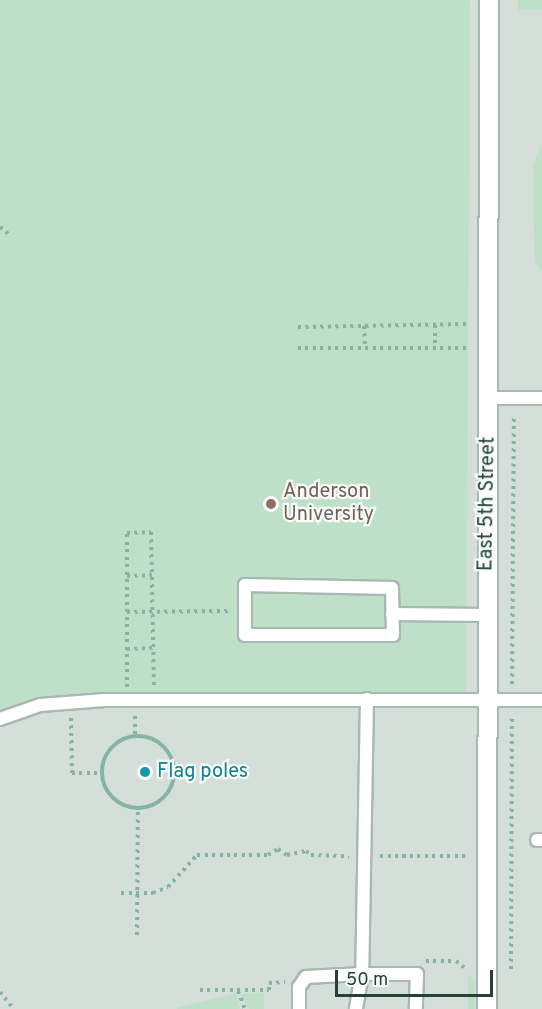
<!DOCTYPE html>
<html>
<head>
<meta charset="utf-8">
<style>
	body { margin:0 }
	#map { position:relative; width:542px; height:1009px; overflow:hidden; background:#e6efeb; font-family:Overpass,sans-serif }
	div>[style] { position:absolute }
	.built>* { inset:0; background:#d4dfda; transform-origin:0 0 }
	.green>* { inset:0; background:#bfe0c8; transform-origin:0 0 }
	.path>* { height:4px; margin-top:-2px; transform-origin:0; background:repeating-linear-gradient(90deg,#86b3a5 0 3px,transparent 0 7.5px) }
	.path>.ring { margin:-2px; padding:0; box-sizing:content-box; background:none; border:4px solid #86b3a5; border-radius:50% }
	.roads { filter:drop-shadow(2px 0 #a8b8b2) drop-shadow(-2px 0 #a8b8b2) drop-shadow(0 2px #a8b8b2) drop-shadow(0 -2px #a8b8b2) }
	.lane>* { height:12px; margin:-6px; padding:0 6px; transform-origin:6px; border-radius:6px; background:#fff }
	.street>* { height:18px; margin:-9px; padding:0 9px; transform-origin:9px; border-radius:9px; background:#fff }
	.dots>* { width:16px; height:16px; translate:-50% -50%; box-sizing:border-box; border:3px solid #f7fbf9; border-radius:50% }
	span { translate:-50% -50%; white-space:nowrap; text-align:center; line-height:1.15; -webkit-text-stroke:4.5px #f7fbf9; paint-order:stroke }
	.education-label { font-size:20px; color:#785e54 }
	.left { translate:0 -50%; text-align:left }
	.street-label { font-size:20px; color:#24423a }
	.culture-label { font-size:20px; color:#0d838f }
	.scale { position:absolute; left:335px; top:970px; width:158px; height:27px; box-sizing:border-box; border:3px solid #24423a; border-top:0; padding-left:8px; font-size:18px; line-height:21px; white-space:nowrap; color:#24423a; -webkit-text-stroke:4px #f7fbf9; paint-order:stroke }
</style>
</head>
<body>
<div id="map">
	<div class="built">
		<i style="left:0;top:0;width:542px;height:1009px"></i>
	</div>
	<div class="green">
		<i style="clip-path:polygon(0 0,470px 0,466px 699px,154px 699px,0 710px)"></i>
		<i style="left:518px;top:0;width:24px;height:10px"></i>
		<i style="clip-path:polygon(542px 143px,542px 271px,535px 262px,533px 199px,533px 167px)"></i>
		<i style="clip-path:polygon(468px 974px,475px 981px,475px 1009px,468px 1009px)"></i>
		<i style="left:236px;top:993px;width:16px;height:61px;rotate:76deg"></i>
		<i style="clip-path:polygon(264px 993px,264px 1009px,249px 1009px,242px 998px,242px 994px)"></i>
	</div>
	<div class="path">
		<i style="left:0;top:227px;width:13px;rotate:39deg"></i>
		<i style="left:435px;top:325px;width:23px;rotate:90deg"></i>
		<i style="left:364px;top:326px;width:22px;rotate:87deg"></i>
		<i style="left:298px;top:327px;width:169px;rotate:-1deg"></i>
		<i style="left:298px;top:348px;width:169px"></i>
		<i style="left:127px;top:576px;width:25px;rotate:-2deg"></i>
		<i style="left:127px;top:612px;width:103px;rotate:-0.6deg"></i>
		<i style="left:127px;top:649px;width:26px;rotate:-2deg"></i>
		<i style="left:512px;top:684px;width:269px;rotate:-89.6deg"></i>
		<i style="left:127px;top:687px;width:154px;rotate:-90deg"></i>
		<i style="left:127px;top:533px;width:24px;rotate:-2deg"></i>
		<i style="left:151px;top:532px;width:155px;rotate:88.9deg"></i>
		<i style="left:135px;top:716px;width:20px;rotate:90deg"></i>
		<i style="left:71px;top:718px;width:55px;rotate:89deg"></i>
		<i style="left:72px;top:773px;width:31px"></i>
		<i class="ring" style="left:102px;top:736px;width:68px;height:68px"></i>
		<i style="left:380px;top:856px;width:88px"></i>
		<i style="left:121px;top:893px;width:32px"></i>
		<i style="left:153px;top:893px;width:16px;rotate:-22deg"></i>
		<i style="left:168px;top:887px;width:43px;rotate:-47.8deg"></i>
		<i style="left:197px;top:855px;width:71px"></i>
		<i style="left:268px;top:855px;width:12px;rotate:-31deg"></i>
		<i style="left:278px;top:849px;width:11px;rotate:34deg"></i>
		<i style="left:287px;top:855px;width:19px;rotate:-12deg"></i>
		<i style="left:306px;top:851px;width:6px;rotate:39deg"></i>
		<i style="left:311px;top:855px;width:38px;rotate:2deg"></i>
		<i style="left:137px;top:935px;width:128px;rotate:-89.6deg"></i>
		<i style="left:426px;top:961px;width:30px"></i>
		<i style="left:456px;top:961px;width:14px;rotate:39deg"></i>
		<i style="left:511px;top:969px;width:254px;rotate:-89.8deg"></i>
		<i style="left:200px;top:990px;width:69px"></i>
		<i style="left:269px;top:990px;width:7px;rotate:-90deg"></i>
		<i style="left:269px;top:983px;width:16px;rotate:-4deg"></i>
		<i style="left:238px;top:991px;width:19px;rotate:69deg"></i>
		<i style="left:0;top:992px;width:22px;rotate:51deg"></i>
	</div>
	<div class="roads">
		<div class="lane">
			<i style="left:489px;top:398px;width:53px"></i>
			<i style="left:245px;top:585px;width:147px;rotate:1.2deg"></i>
			<i style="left:392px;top:588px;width:47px;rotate:88.8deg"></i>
			<i style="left:393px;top:635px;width:148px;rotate:180deg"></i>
			<i style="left:245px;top:635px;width:50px;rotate:-90deg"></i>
			<i style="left:392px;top:614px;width:94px;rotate:0.6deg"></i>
			<i style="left:367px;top:699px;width:275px;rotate:91deg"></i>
			<i style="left:362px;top:974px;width:55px"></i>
			<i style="left:417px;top:974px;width:35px;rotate:92deg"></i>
			<i style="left:0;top:719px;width:42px;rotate:-19.3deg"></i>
			<i style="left:40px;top:705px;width:65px;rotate:-4.4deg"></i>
			<i style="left:105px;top:700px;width:437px"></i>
			<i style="left:537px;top:840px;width:5px"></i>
			<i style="left:299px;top:1009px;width:22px;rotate:-90deg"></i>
			<i style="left:299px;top:987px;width:12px;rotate:-55deg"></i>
			<i style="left:306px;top:977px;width:56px;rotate:-3.1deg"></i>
			<i style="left:362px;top:974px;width:36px;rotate:100deg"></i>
		</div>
		<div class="street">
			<i style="left:487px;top:1009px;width:1009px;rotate:-89.89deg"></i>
		</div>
	</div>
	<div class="dots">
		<i style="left:271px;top:504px;background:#8d6e63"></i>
		<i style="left:145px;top:772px;background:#0f9aa8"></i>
	</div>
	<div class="education-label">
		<span class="left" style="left:283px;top:504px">Anderson<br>University</span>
	</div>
	<div class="street-label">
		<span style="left:488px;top:504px;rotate:-89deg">East 5th Street</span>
	</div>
	<div class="culture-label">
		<span class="left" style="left:157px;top:772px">Flag poles</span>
	</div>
	<div class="scale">50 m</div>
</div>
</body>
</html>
